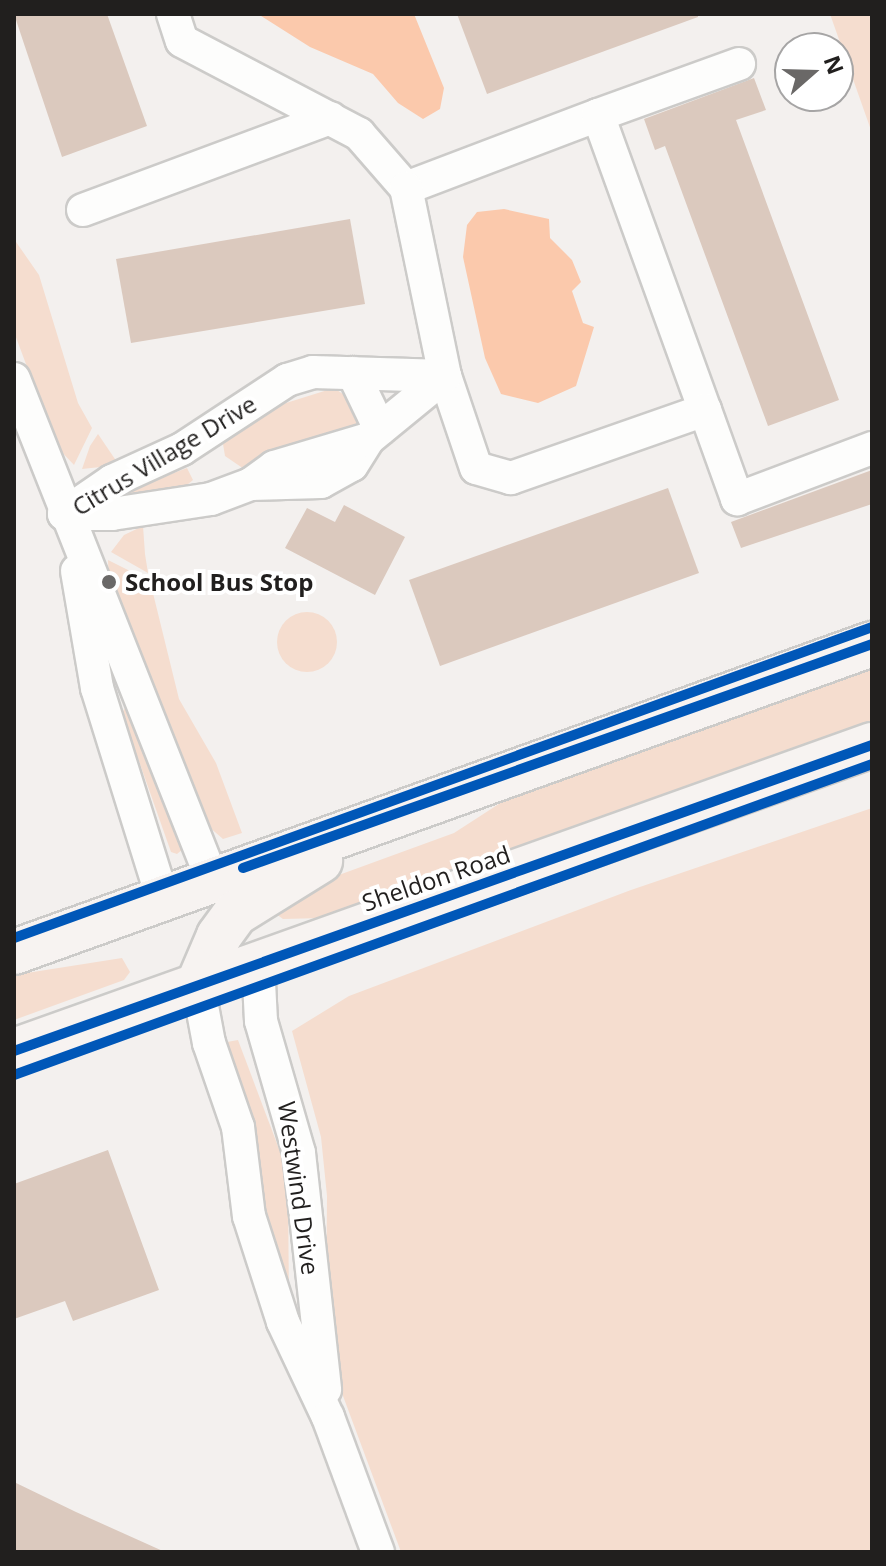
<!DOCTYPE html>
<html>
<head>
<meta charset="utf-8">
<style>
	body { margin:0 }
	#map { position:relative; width:886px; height:1566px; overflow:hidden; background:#f3f0ee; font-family:"Open Sans",sans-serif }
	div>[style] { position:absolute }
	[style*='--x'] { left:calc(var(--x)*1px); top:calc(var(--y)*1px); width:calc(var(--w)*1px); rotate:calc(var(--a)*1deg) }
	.green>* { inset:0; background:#f5ddcf }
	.round { border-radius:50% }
	.water>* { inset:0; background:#fbc9ac }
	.building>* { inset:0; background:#dbc9be }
	.roads { filter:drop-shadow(2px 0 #cccbc9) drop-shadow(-2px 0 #cccbc9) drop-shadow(0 2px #cccbc9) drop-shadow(0 -2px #cccbc9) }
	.minor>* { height:32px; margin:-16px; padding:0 16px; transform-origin:16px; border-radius:16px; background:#fdfdfc }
	.secondary>* { height:44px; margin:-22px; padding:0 22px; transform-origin:22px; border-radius:22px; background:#f7f3f1 }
	.cycleway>* { height:10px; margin:-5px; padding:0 5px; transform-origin:5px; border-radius:5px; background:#0057b8 }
	.dots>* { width:22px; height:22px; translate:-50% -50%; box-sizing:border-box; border:4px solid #fff; border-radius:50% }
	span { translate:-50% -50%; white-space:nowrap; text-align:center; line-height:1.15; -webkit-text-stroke:8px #fff; paint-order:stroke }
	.street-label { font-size:24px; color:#211f1e }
	.poi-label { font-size:24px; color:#211f1e; font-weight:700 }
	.left { translate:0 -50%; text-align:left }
	.frame { position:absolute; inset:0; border:16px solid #211f1e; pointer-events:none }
	.north { position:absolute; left:774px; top:32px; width:80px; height:80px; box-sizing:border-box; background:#fff; border:2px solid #a6a5a5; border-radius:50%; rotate:70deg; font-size:22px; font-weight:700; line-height:32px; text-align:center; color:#211f1e }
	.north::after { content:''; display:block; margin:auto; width:28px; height:36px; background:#6a6867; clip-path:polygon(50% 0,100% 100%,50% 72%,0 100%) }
</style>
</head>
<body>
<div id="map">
	<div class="green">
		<div style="clip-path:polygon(830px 14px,872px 14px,872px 133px)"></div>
		<div style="clip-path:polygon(14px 239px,39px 275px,78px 403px,92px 428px,74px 465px,57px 447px,14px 332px)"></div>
		<div style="clip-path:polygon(334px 388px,359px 405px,360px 427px,244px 469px,225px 456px,223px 444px,236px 430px,270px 408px)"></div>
		<div style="clip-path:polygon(98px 434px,119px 465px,82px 469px,90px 446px)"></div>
		<div style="clip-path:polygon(187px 468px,193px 480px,187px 485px,102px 500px)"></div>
		<div style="clip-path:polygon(143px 526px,145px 554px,148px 573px,111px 552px,124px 535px)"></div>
		<div style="clip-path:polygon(108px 560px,150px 581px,179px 699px,216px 763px,242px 833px,223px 839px,208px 826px,143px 657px,109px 585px)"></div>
		<div class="round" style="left:277px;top:612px;width:60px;height:60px"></div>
		<div style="clip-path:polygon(872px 664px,872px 726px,323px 918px,283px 919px,276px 914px,277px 902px,284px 895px,454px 833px,511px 796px)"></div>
		<div style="clip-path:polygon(128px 703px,179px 833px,183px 849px,177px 854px,171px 852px,122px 713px)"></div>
		<div style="clip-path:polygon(872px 808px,872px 1552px,401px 1552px,333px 1369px,326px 1318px,327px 1196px,321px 1137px,292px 1031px,349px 996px,631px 890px)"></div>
		<div style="clip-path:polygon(122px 958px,130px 972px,124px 980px,14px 1020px,14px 975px)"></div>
		<div style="clip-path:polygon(238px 1040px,282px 1157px,288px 1193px,289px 1299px,275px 1270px,227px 1052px,227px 1042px)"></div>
	</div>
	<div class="water">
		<div style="clip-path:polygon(258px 14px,414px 14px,444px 88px,440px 109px,423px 119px,398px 103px,373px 74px,310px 47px)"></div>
		<div style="clip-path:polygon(504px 209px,549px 219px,550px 238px,572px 260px,581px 282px,572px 291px,583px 323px,594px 327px,576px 386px,538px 403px,501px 394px,485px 358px,463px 257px,467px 225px,477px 212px)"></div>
	</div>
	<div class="building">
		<div style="clip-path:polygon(14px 14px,107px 14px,147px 126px,62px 157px)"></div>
		<div style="clip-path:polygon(457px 14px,698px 14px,698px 17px,487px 94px)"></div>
		<div style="clip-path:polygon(754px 78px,766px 110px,736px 120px,839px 400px,768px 426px,665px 146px,655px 150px,644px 119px)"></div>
		<div style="clip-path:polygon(350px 219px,365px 304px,131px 343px,116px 259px)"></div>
		<div style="clip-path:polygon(872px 470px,872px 504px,741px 548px,731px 522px)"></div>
		<div style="clip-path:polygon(668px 488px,699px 573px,440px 666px,409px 580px)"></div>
		<div style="clip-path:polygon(344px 505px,405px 537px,375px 595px,285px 548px,307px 508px,335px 522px)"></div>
		<div style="clip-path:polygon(108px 1150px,159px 1290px,73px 1321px,65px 1301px,14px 1319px,14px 1184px)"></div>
		<div style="clip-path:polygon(14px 1482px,76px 1512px,165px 1552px,14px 1552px)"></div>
	</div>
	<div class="roads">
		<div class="minor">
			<div style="--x:173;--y:14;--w:28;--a:72"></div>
			<div style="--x:182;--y:41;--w:200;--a:27.7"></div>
			<div style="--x:359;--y:134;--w:72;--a:49"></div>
			<div style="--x:406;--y:188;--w:205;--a:-20.8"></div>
			<div style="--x:598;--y:115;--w:314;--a:70.1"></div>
			<div style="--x:705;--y:410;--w:206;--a:160.7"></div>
			<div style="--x:511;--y:478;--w:36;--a:-164"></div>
			<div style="--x:476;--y:468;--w:97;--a:-108.6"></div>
			<div style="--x:445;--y:376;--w:192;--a:-101.7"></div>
			<div style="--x:598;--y:115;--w:150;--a:-19.9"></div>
			<div style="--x:83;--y:210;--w:264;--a:-20.4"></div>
			<div style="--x:353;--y:373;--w:62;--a:64.3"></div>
			<div style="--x:14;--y:379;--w:538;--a:68.4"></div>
			<div style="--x:705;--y:410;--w:95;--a:70.2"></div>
			<div style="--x:737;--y:499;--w:144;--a:-20.7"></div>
			<div style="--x:251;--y:484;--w:70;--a:-1.6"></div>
			<div style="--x:321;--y:482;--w:35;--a:-29"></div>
			<div style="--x:352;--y:465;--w:31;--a:-58"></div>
			<div style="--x:368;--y:439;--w:99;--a:-39.3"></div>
			<div style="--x:64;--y:514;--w:58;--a:-34.5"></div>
			<div style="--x:112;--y:481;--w:77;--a:-24.6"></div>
			<div style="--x:182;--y:449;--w:126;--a:-33.3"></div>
			<div style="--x:287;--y:380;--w:27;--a:-17"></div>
			<div style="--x:313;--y:372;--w:132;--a:1.7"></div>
			<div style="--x:64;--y:514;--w:48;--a:0"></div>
			<div style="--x:112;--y:514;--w:100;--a:-8.6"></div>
			<div style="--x:211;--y:499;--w:43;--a:-20.6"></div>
			<div style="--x:251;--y:484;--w:29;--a:-36"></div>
			<div style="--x:274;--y:467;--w:98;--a:-16.6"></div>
			<div style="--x:77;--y:571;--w:119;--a:80.3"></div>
			<div style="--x:97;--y:688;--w:219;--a:72.7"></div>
			<div style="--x:258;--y:962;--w:59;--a:87.1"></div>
			<div style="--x:261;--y:1021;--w:137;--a:73.9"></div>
			<div style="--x:299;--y:1153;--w:238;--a:83.7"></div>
			<div style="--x:198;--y:985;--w:59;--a:79.3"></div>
			<div style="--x:209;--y:1043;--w:89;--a:71"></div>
			<div style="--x:238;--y:1127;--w:90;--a:83"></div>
			<div style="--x:249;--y:1216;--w:111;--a:72.2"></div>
			<div style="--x:283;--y:1322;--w:105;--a:64.7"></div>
			<div style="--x:328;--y:1417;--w:144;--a:69.7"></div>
		</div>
		<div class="secondary">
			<div style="--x:14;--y:952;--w:912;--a:-19.75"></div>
			<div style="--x:198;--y:985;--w:53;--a:-66.8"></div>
			<div style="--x:219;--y:936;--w:29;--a:-54"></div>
			<div style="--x:236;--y:913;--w:99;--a:-31.8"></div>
			<div style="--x:14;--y:1051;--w:911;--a:-19.63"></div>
		</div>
	</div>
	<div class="cycleway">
		<div style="--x:243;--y:868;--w:668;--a:-19.6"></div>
		<div style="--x:14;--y:938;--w:913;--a:-19.92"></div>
		<div style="--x:14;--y:1051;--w:911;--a:-19.63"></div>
		<div style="--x:14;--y:1075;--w:913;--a:-19.92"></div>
	</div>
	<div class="dots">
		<div style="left:109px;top:582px;background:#6a6867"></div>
	</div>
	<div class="street-label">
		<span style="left:164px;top:455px;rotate:-31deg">Citrus Village Drive</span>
		<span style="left:436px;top:878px;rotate:-19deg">Sheldon Road</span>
		<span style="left:299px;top:1188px;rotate:82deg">Westwind Drive</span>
	</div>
	<div class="poi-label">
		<span class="left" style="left:125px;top:582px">School Bus Stop</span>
	</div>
	<div class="frame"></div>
	<div class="north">N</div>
</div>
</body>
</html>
